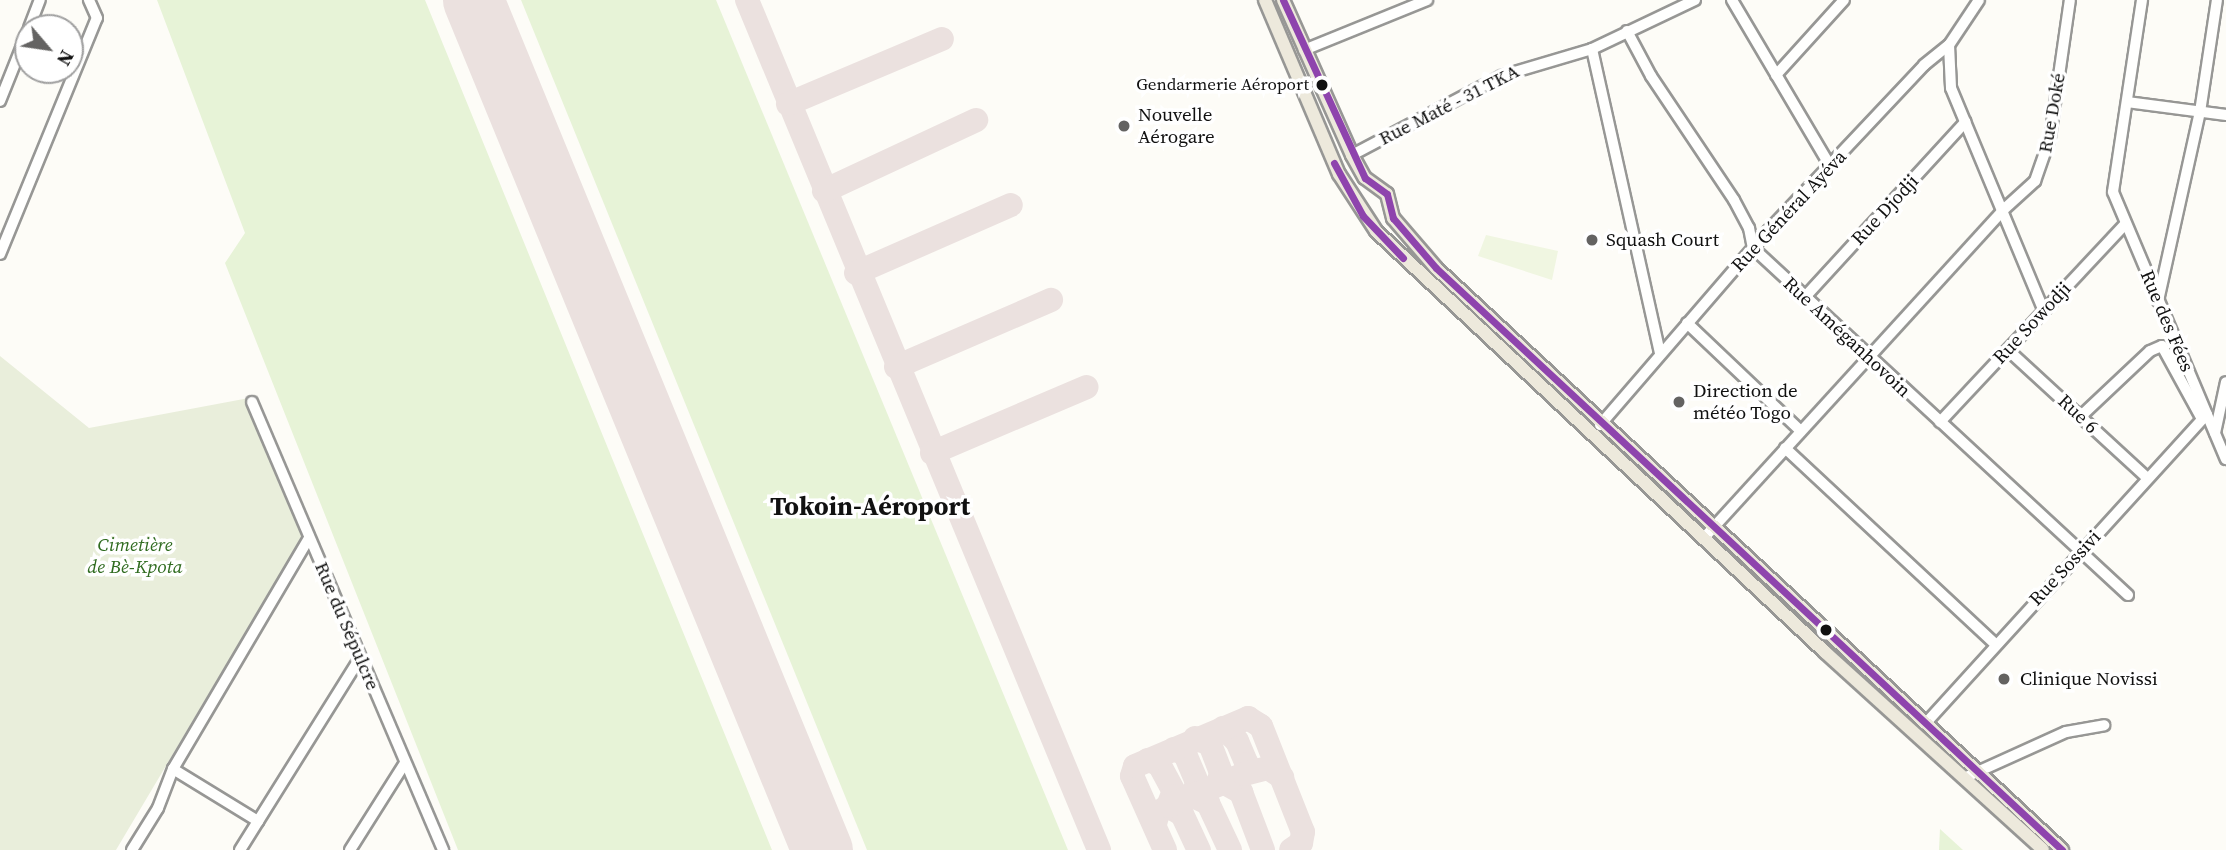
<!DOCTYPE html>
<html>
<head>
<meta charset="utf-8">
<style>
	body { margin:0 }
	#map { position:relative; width:2226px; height:850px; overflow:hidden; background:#fdfcf7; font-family:"Source Serif 4",serif }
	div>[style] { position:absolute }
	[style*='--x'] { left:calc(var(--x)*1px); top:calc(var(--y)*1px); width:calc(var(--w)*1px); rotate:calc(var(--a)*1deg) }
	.green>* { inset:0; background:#e7f3d7 }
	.cemetery>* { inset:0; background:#e9eedb }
	.pitch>* { inset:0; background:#f0f6e1 }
	.taxiway>* { height:24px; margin:-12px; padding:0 12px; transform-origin:12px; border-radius:12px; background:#ebe1df }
	.runway>* { height:61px; margin:-30.5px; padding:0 30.5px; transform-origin:30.5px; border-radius:30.5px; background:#ebe1df }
	.roads { filter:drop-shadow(2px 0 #979795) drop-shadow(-2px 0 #979795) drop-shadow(0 2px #979795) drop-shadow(0 -2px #979795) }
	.minor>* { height:10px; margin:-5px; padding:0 5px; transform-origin:5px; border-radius:5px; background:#fffffe }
	.major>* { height:12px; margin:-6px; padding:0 6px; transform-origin:6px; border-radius:6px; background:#ede9dc }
	.bus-1>* { height:7px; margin:-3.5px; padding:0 3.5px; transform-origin:3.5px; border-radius:3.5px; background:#8e44ad }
	.dots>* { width:19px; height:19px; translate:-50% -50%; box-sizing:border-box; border:4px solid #fff; border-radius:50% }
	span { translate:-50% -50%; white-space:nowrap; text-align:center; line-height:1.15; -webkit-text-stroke:7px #fff; paint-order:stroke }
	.bus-label { font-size:17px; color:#111 }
	.right { translate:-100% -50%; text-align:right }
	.street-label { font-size:19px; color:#111 }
	.poi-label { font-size:19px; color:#111 }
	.left { translate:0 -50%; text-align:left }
	.park-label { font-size:19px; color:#2f6b1f; font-style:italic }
	.district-label { font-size:26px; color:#111; font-weight:700 }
	.north { position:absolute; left:14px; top:14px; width:70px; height:70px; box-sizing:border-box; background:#fff; border:2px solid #a0a0a0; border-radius:50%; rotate:119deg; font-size:19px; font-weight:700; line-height:28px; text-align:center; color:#111 }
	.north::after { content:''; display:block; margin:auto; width:24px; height:32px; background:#646362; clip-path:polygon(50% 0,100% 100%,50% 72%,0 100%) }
</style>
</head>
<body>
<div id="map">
	<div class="green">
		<div style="clip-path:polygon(157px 0,425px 0,772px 850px,458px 850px,225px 263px,245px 233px)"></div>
		<div style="clip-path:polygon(521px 0,716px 0,1068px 850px,867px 850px)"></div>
		<div style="clip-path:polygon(1940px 829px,1963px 850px,1939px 850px)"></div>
	</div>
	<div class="cemetery">
		<div style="clip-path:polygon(0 356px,89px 428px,249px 398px,303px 535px,116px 850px,0 850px)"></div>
	</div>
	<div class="pitch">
		<div style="clip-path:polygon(1486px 235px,1558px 251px,1552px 280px,1478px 256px)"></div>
	</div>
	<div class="taxiway">
		<div style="--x:473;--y:0;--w:2;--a:63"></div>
		<div style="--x:747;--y:0;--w:920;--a:67.5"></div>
		<div style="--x:788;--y:104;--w:167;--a:-22.9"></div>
		<div style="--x:824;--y:191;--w:168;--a:-25"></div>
		<div style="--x:856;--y:273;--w:169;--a:-23.7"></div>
		<div style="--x:896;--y:367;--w:169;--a:-23.4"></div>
		<div style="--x:932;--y:453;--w:168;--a:-23.1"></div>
		<div style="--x:1223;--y:728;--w:19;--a:43"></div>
		<div style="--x:1237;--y:741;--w:25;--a:67"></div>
		<div style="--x:1247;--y:764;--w:10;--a:107"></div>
		<div style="--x:1195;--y:738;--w:16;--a:22"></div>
		<div style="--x:1210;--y:744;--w:31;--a:69"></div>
		<div style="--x:1221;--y:773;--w:11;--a:105"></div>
		<div style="--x:1174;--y:749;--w:12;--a:24"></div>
		<div style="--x:1185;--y:754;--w:34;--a:67"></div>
		<div style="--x:1198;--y:785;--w:12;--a:125"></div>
		<div style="--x:1148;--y:760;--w:12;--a:20"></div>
		<div style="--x:1159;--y:764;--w:42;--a:61.6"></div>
		<div style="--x:1223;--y:782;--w:21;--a:29"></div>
		<div style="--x:1241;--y:792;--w:62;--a:69.2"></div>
		<div style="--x:1191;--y:795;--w:19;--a:25"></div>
		<div style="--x:1208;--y:803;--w:52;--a:64.9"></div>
		<div style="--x:1172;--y:796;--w:11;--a:112"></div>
		<div style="--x:1168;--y:806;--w:16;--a:30"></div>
		<div style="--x:1182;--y:814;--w:40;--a:65"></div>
		<div style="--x:1155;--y:824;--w:11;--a:-75"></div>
		<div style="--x:1158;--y:813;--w:12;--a:-35"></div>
		<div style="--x:1168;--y:806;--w:82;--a:-22.8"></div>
		<div style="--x:1244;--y:774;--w:25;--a:-14"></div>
		<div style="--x:1268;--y:768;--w:17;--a:33"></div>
		<div style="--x:1165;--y:850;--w:81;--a:-114"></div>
		<div style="--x:1132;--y:776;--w:10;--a:-73"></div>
		<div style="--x:1135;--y:766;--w:123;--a:-23"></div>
		<div style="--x:1248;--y:718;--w:15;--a:32"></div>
		<div style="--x:1261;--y:726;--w:114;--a:68.4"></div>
		<div style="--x:1303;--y:832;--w:11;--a:100"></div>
		<div style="--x:1301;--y:843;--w:12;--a:145"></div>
	</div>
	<div class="runway">
		<div style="--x:473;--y:0;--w:919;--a:67.68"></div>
	</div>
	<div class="roads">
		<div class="minor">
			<div style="--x:1732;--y:0;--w:193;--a:59.4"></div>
			<div style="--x:2142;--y:0;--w:194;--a:98.6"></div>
			<div style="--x:2113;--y:192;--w:290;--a:67.1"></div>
			<div style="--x:29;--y:28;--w:30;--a:-69"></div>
			<div style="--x:1627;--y:31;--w:51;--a:61.9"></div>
			<div style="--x:1651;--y:76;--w:149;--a:56.2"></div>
			<div style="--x:1734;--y:200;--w:32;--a:62"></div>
			<div style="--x:1749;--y:228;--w:20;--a:79"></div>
			<div style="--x:1753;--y:248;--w:511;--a:42.78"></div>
			<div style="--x:1949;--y:45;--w:43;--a:87.3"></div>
			<div style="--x:1951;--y:88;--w:242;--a:67.4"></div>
			<div style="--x:1592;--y:49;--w:311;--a:77.4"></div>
			<div style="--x:1304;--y:50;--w:133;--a:-22.1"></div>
			<div style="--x:1776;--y:75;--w:101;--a:-47.8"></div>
			<div style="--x:0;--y:101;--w:75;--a:-68.2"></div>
			<div style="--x:2127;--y:102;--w:100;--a:7.5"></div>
			<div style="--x:1352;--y:155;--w:169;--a:-27.9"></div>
			<div style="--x:1501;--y:76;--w:95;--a:-16.5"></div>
			<div style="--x:1592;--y:49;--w:114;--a:-25.4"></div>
			<div style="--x:0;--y:254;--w:255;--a:-67.7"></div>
			<div style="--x:97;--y:18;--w:20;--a:-114"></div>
			<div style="--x:1804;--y:298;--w:239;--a:-47.5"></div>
			<div style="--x:2158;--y:301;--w:194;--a:-77.5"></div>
			<div style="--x:2200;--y:112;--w:113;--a:-81.4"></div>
			<div style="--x:1687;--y:323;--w:157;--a:43.5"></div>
			<div style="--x:2008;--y:350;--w:189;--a:42.6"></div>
			<div style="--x:252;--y:402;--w:487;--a:66.9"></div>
			<div style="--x:2080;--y:417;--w:96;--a:-43.3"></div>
			<div style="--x:2150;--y:351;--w:13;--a:-23"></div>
			<div style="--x:2162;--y:346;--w:83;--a:61.3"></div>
			<div style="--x:1940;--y:422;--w:271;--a:-46.9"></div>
			<div style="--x:1600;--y:425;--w:252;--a:-49.2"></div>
			<div style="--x:1765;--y:234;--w:232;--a:-46.7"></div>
			<div style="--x:1924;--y:65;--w:32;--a:-39"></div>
			<div style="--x:1949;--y:45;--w:54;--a:-56.3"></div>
			<div style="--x:2215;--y:433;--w:52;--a:-77.8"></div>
			<div style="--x:1785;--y:448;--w:287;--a:43"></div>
			<div style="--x:1703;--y:539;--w:444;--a:-47.6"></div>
			<div style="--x:2002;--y:211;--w:45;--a:-42.3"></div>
			<div style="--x:2035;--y:181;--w:46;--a:-70.8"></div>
			<div style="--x:2050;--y:138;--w:139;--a:-81.8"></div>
			<div style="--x:1925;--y:724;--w:419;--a:-47.7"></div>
			<div style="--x:173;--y:769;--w:100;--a:31.5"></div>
			<div style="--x:1964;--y:778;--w:112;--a:-24.3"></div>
			<div style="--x:2066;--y:732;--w:39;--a:-10"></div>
			<div style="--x:132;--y:850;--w:49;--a:-58.2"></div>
			<div style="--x:158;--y:808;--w:42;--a:-69"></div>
			<div style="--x:173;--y:769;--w:268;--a:-59.5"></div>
			<div style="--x:240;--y:850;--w:226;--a:-58"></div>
			<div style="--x:350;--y:850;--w:103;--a:-57.7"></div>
		</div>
		<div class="major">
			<div style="--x:1265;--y:0;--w:189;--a:67"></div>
			<div style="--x:1339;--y:174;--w:68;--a:57"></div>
			<div style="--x:1376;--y:231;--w:616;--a:43.16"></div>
			<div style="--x:1825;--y:652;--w:294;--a:42.2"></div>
			<div style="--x:1283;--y:0;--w:170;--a:66"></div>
			<div style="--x:1352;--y:155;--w:26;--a:61"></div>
			<div style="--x:1365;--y:178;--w:27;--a:36"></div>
			<div style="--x:1387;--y:194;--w:25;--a:76"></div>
			<div style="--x:1393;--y:218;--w:66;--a:49.3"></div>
			<div style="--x:1436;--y:268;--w:855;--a:42.91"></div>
		</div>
	</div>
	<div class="bus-1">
		<div style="--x:1283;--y:0;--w:196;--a:65.3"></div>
		<div style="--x:1365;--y:178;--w:27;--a:36"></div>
		<div style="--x:1387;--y:194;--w:25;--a:76"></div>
		<div style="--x:1393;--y:218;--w:66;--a:49.3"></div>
		<div style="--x:1436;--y:268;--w:855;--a:42.91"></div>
		<div style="--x:1334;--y:163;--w:60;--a:61.3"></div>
		<div style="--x:1363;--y:216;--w:58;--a:46.4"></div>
	</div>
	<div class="dots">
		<div style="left:1322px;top:85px;background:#111"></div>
		<div style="left:1124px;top:126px;background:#646362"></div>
		<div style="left:1592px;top:240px;background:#646362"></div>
		<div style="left:1679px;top:402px;background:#646362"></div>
		<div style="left:1826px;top:630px;background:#111"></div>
		<div style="left:2004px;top:679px;background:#646362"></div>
	</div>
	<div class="bus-label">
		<span class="right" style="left:1309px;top:85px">Gendarmerie Aéroport</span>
	</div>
	<div class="street-label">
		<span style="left:1449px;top:105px;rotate:-27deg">Rue Maté - 31 TKA</span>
		<span style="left:2052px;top:113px;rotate:-80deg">Rue Doké</span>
		<span style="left:1885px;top:210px;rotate:-47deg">Rue Djodji</span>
		<span style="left:1789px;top:211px;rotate:-47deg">Rue Général Ayéva</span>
		<span style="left:2167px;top:321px;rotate:67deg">Rue des Fées</span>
		<span style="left:2032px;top:323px;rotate:-47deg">Rue Sowodji</span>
		<span style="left:1847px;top:337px;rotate:43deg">Rue Améganhovoin</span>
		<span style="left:2078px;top:414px;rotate:43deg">Rue 6</span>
		<span style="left:2065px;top:568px;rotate:-47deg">Rue Sossivi</span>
		<span style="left:347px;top:626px;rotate:67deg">Rue du Sépulcre</span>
	</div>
	<div class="poi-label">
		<span class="left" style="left:1138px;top:126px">Nouvelle<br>Aérogare</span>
		<span class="left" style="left:1606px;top:240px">Squash Court</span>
		<span class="left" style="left:1693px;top:402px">Direction de<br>météo Togo</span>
		<span class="left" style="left:2020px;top:679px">Clinique Novissi</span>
	</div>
	<div class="park-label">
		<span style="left:135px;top:556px">Cimetière<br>de Bè-Kpota</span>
	</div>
	<div class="district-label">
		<span style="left:870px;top:507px">Tokoin-Aéroport</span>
	</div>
	<div class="north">N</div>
</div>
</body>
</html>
